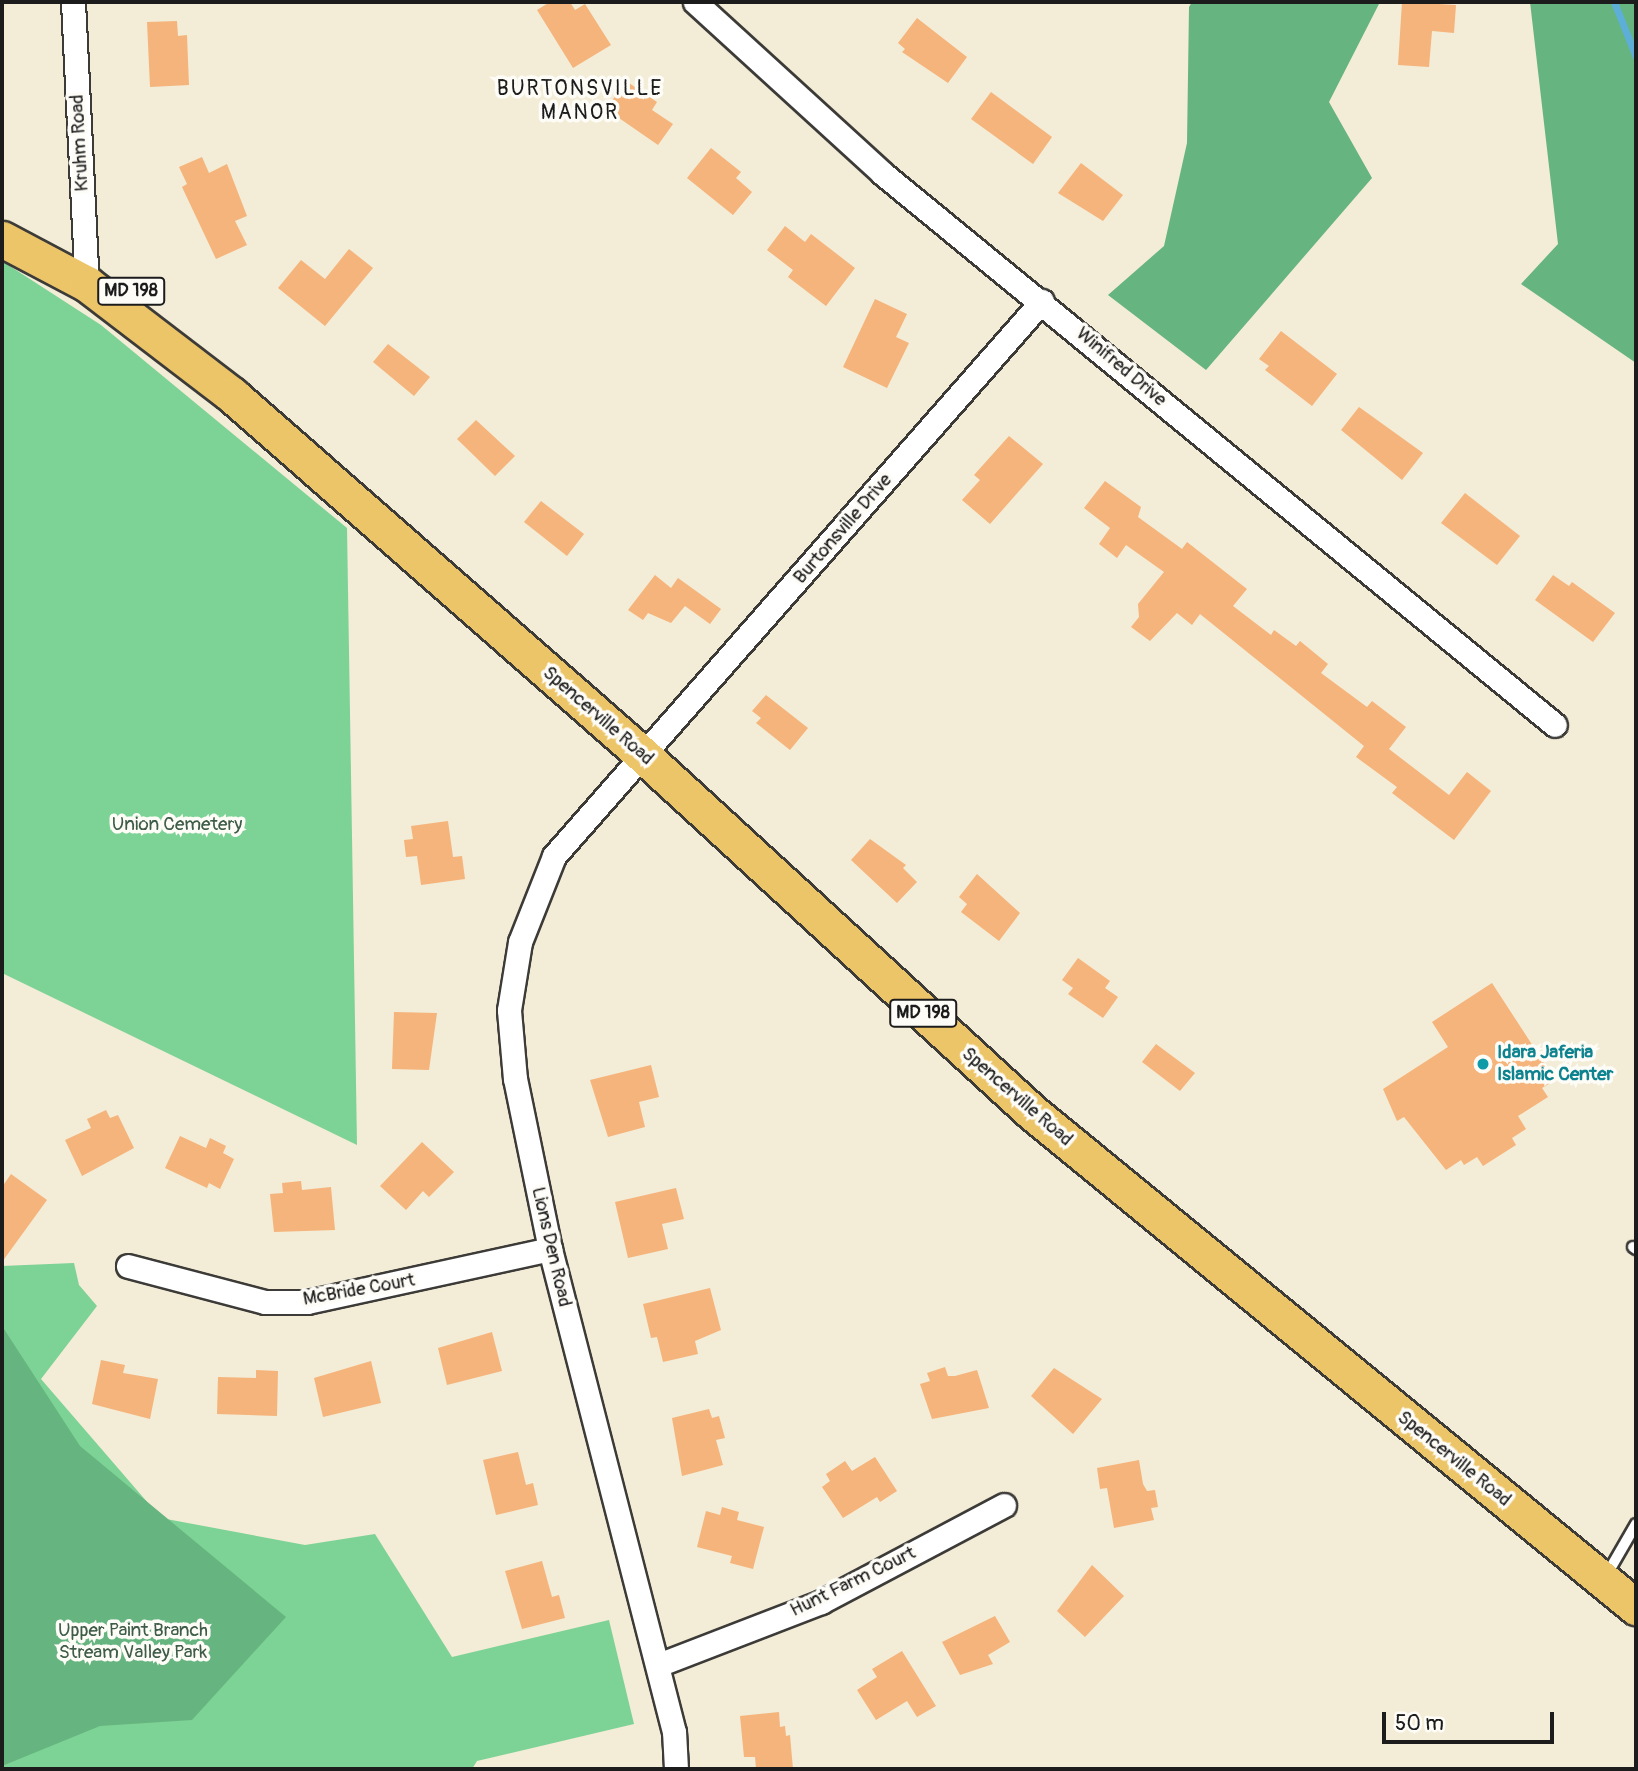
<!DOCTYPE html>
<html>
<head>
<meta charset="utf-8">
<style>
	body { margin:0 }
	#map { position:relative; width:1638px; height:1771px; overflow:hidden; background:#f3ecd6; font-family:Pangolin,sans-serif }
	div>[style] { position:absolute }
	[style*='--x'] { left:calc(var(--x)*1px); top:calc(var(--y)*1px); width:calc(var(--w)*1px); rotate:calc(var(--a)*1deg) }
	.green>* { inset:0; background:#7dd296 }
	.forest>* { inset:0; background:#66b47f }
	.stream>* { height:7px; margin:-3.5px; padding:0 3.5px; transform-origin:3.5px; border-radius:3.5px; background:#5dafd8 }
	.building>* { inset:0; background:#f5b47b }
	.roads { filter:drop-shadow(2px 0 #3c3b38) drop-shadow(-2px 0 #3c3b38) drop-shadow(0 2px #3c3b38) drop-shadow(0 -2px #3c3b38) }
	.lane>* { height:10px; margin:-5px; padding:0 5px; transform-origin:5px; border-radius:5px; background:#fff }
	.street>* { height:23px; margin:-11.5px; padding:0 11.5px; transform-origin:11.5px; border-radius:11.5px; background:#fff }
	.primary>* { height:35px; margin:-17.5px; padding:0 17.5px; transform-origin:17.5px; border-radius:17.5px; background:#edc569 }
	.dots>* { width:19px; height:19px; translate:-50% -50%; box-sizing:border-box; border:4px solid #fdfcf7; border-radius:50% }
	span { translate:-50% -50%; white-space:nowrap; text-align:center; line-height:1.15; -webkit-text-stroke:7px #fdfcf7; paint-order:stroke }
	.shield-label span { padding:2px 5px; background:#fdfcf7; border:2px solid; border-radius:5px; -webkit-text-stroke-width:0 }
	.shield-label { font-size:18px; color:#1c1c1c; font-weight:700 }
	.street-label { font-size:19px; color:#1c1c1c }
	.park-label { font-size:19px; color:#3e5c47 }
	.culture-label { font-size:19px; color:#0d838f; font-weight:700 }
	.left { translate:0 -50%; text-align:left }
	.neighbourhood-label { font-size:21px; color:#1c1c1c; letter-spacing:2px }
	.frame { position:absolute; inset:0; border:4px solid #1c1c1c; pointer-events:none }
	.scale { position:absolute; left:1382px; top:1712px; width:172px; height:32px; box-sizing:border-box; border:4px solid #1c1c1c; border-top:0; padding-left:9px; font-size:21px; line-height:24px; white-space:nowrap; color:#1c1c1c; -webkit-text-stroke:5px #fdfcf7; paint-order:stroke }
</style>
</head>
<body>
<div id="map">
	<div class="green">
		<div style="clip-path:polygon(2px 261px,101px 325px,347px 528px,357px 1145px,2px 973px)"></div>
		<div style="clip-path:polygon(74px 1263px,79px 1285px,97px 1306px,41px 1379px,161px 1518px,305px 1545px,375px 1534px,452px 1657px,609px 1620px,634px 1724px,477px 1761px,472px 1769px,2px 1769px,2px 1266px)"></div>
	</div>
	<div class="forest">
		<div style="clip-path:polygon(1192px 2px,1380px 2px,1329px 102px,1372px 178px,1206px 370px,1108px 295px,1164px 246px,1187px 143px,1189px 7px)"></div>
		<div style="clip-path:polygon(1530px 2px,1636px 2px,1636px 363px,1521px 284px,1558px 244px)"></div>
		<div style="clip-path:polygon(2px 1326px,80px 1446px,286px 1617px,192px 1720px,100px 1726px,2px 1766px)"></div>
	</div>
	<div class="stream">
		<div style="--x:1614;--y:2;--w:59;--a:68.2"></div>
	</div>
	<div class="building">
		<div style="clip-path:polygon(550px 2px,570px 2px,575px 10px,585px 4px,611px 45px,573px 68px,537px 10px)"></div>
		<div style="clip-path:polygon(1402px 2px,1456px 5px,1454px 33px,1432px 31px,1429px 67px,1398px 65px)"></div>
		<div style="clip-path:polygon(917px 18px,967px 57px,948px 83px,902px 52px,905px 49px,898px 43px)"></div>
		<div style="clip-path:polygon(177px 21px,178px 36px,187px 35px,189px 85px,150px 87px,147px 22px)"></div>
		<div style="clip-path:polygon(626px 81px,657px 102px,652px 110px,673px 124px,658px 145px,606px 109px)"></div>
		<div style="clip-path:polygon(991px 92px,1052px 137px,1033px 164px,971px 119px)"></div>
		<div style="clip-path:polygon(711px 148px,741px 172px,736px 178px,752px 192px,733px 215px,687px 178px)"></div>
		<div style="clip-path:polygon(202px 157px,209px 173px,227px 164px,247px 216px,235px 221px,247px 245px,216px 259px,182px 187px,187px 184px,179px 167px)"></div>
		<div style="clip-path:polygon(1081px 163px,1123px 195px,1103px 221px,1058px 193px)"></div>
		<div style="clip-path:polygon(785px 226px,805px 242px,811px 234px,855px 268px,826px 306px,788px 277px,793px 270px,767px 250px)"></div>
		<div style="clip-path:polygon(349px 249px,373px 268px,325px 326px,278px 288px,301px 260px,325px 279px)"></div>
		<div style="clip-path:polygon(875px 299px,907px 314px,896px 337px,909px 343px,887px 388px,843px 367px)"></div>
		<div style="clip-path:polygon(1281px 331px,1337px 374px,1312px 406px,1265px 370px,1269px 366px,1259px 359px)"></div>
		<div style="clip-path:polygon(388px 344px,430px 377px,414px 396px,373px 362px)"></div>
		<div style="clip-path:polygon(1359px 407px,1423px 453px,1402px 480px,1341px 430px)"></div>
		<div style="clip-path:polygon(476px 420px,515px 456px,495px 476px,457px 439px)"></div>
		<div style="clip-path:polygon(1009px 436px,1043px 464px,990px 524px,962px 500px,980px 480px,974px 475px)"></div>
		<div style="clip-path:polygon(1105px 481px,1141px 507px,1138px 517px,1182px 549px,1187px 542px,1247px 589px,1233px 606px,1271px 635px,1274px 630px,1296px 646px,1300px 641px,1328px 664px,1321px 673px,1367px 707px,1372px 701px,1406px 727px,1389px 749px,1449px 795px,1467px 772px,1491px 791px,1454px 840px,1392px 793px,1397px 787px,1356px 757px,1364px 746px,1200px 614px,1192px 625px,1177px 613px,1150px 641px,1131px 627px,1139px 617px,1138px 604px,1164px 572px,1126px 545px,1117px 558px,1099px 544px,1110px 528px,1084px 508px)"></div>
		<div style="clip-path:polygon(1465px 493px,1520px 536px,1497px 565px,1441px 523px)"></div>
		<div style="clip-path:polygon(541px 501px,584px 534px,567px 556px,524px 522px)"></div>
		<div style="clip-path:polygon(655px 575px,671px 588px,678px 578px,721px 609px,710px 624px,685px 606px,671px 623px,648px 613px,643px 620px,628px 610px)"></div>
		<div style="clip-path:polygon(1553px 575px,1569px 586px,1572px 582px,1615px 613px,1593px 642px,1535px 600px)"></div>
		<div style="clip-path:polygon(766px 695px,808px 728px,790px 750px,756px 723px,761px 718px,752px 711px)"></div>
		<div style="clip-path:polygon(448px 821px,453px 857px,462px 856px,465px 879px,421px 885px,417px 856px,406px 857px,404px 840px,413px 839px,411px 826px)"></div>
		<div style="clip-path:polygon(870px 839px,906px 865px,903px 868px,917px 882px,897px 903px,851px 860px)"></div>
		<div style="clip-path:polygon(977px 874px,1020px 913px,999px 941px,961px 912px,967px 904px,959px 897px)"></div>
		<div style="clip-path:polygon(1078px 958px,1110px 981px,1105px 988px,1118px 997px,1103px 1018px,1068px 994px,1073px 988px,1062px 980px)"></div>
		<div style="clip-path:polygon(1492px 983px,1555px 1080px,1542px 1088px,1548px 1097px,1518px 1116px,1526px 1129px,1512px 1138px,1516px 1145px,1483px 1166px,1477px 1157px,1464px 1165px,1461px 1160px,1446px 1170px,1404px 1117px,1397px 1121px,1383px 1089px,1448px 1047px,1432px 1022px)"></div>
		<div style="clip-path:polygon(394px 1012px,437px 1013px,429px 1070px,392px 1069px)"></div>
		<div style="clip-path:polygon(1156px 1044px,1195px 1073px,1180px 1091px,1142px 1062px)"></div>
		<div style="clip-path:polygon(651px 1065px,659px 1097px,639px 1102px,645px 1127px,608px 1137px,590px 1080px)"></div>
		<div style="clip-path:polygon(106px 1110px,110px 1118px,118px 1115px,134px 1148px,82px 1176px,65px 1140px,91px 1128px,87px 1119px)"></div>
		<div style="clip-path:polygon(180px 1136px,206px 1148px,210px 1138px,226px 1146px,223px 1153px,234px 1159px,220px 1189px,209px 1183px,207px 1188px,165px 1168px)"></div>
		<div style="clip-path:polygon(422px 1142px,454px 1172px,429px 1197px,423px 1191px,406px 1210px,380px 1186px)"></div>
		<div style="clip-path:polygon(11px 1174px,47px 1200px,2px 1262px,2px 1187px)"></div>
		<div style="clip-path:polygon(301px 1181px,302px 1190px,331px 1187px,335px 1230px,274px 1232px,270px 1194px,283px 1193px,282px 1183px)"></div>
		<div style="clip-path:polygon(676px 1188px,684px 1219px,662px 1224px,668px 1249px,628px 1258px,615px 1202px)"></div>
		<div style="clip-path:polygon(710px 1288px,721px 1330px,695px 1341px,698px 1354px,663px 1362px,657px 1337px,651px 1338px,643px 1304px)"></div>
		<div style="clip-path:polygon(492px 1332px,502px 1371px,447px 1385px,438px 1348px)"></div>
		<div style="clip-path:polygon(101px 1360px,125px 1365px,123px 1373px,158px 1379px,150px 1419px,92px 1404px)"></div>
		<div style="clip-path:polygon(371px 1361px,381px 1403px,323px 1417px,314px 1378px)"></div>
		<div style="clip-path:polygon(945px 1367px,948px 1376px,955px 1376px,977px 1370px,989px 1408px,932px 1419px,920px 1384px,930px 1381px,927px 1373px)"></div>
		<div style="clip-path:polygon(1054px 1368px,1102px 1399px,1073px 1434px,1031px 1396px)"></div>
		<div style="clip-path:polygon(256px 1370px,278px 1371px,277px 1416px,217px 1414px,218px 1377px,256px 1378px)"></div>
		<div style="clip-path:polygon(709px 1409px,712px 1418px,719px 1416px,725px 1438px,716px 1440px,723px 1465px,682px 1476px,672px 1418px)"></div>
		<div style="clip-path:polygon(518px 1452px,526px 1485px,533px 1483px,538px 1505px,496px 1515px,483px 1460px)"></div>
		<div style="clip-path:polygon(875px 1457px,897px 1491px,880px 1502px,877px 1497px,843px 1518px,822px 1487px,830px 1481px,826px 1474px,845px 1461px,852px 1471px)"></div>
		<div style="clip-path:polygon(1139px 1460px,1143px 1484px,1147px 1491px,1155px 1490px,1158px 1507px,1151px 1508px,1154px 1520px,1114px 1528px,1107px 1488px,1100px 1489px,1097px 1468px)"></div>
		<div style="clip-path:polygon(722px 1507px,739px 1512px,737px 1520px,764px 1527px,753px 1569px,730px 1563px,732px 1556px,697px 1547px,706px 1511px,720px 1515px)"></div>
		<div style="clip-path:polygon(542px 1561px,552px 1597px,559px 1595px,565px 1618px,522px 1629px,505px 1571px)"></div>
		<div style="clip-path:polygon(1092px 1565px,1124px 1596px,1085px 1637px,1057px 1611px)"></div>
		<div style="clip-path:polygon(995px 1616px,1010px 1642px,988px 1655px,993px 1664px,960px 1675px,942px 1642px)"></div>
		<div style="clip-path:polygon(902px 1651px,936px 1706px,917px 1717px,907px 1701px,876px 1720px,857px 1690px,877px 1677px,872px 1669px)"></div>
		<div style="clip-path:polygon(779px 1712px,780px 1727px,785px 1726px,786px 1736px,790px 1735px,793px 1769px,756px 1769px,755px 1757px,744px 1757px,740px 1716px)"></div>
	</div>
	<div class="roads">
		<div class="lane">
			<div style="--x:1633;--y:1247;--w:4;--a:34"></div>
			<div style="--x:1606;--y:1576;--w:60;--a:-60"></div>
		</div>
		<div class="street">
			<div style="--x:73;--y:2;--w:282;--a:87.2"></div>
			<div style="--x:695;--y:2;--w:253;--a:42.4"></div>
			<div style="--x:882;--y:173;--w:870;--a:39.36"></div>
			<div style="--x:128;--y:1266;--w:142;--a:14.7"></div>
			<div style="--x:265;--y:1302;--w:42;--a:0"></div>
			<div style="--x:307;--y:1302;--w:249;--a:-12.3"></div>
			<div style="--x:658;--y:1665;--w:175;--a:-21.1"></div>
			<div style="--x:821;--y:1602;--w:207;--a:-27.9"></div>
			<div style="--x:676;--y:1769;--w:37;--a:-93"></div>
			<div style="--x:674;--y:1732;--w:499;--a:-104.4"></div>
			<div style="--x:550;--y:1249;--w:174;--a:-101.6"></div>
			<div style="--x:515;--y:1079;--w:69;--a:-95"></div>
			<div style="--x:509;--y:1010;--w:69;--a:-80.8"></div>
			<div style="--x:520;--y:942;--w:92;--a:-68.4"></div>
			<div style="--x:554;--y:856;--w:739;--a:-48.68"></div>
		</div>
		<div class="primary">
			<div style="--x:2;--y:239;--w:96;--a:27.9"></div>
			<div style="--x:87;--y:284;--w:183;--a:37.4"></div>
			<div style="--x:232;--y:395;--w:549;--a:41.23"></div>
			<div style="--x:645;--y:757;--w:527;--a:42.54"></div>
			<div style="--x:1033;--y:1113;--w:780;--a:39.33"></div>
		</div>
	</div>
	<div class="dots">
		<div style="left:1483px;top:1064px;background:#0f9aa8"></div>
	</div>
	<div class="shield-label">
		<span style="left:131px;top:291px">MD 198</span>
		<span style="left:923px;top:1013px">MD 198</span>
	</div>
	<div class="street-label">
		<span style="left:80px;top:143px;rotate:-93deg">Kruhm Road</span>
		<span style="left:1121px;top:367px;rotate:40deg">Winifred Drive</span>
		<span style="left:843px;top:529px;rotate:-49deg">Burtonsville Drive</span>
		<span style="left:598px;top:716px;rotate:41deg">Spencerville Road</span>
		<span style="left:1017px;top:1097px;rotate:41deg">Spencerville Road</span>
		<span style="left:551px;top:1247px;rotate:77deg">Lions Den Road</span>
		<span style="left:359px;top:1290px;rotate:-10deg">McBride Court</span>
		<span style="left:1454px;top:1459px;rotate:39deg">Spencerville Road</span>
		<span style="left:853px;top:1582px;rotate:-26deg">Hunt Farm Court</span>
	</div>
	<div class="park-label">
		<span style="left:177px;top:825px">Union Cemetery</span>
		<span style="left:133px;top:1642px">Upper Paint Branch<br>Stream Valley Park</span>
	</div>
	<div class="culture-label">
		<span class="left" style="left:1497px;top:1064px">Idara Jaferia<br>Islamic Center</span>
	</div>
	<div class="neighbourhood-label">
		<span style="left:580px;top:101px">BURTONSVILLE<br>MANOR</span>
	</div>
	<div class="frame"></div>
	<div class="scale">50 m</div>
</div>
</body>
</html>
